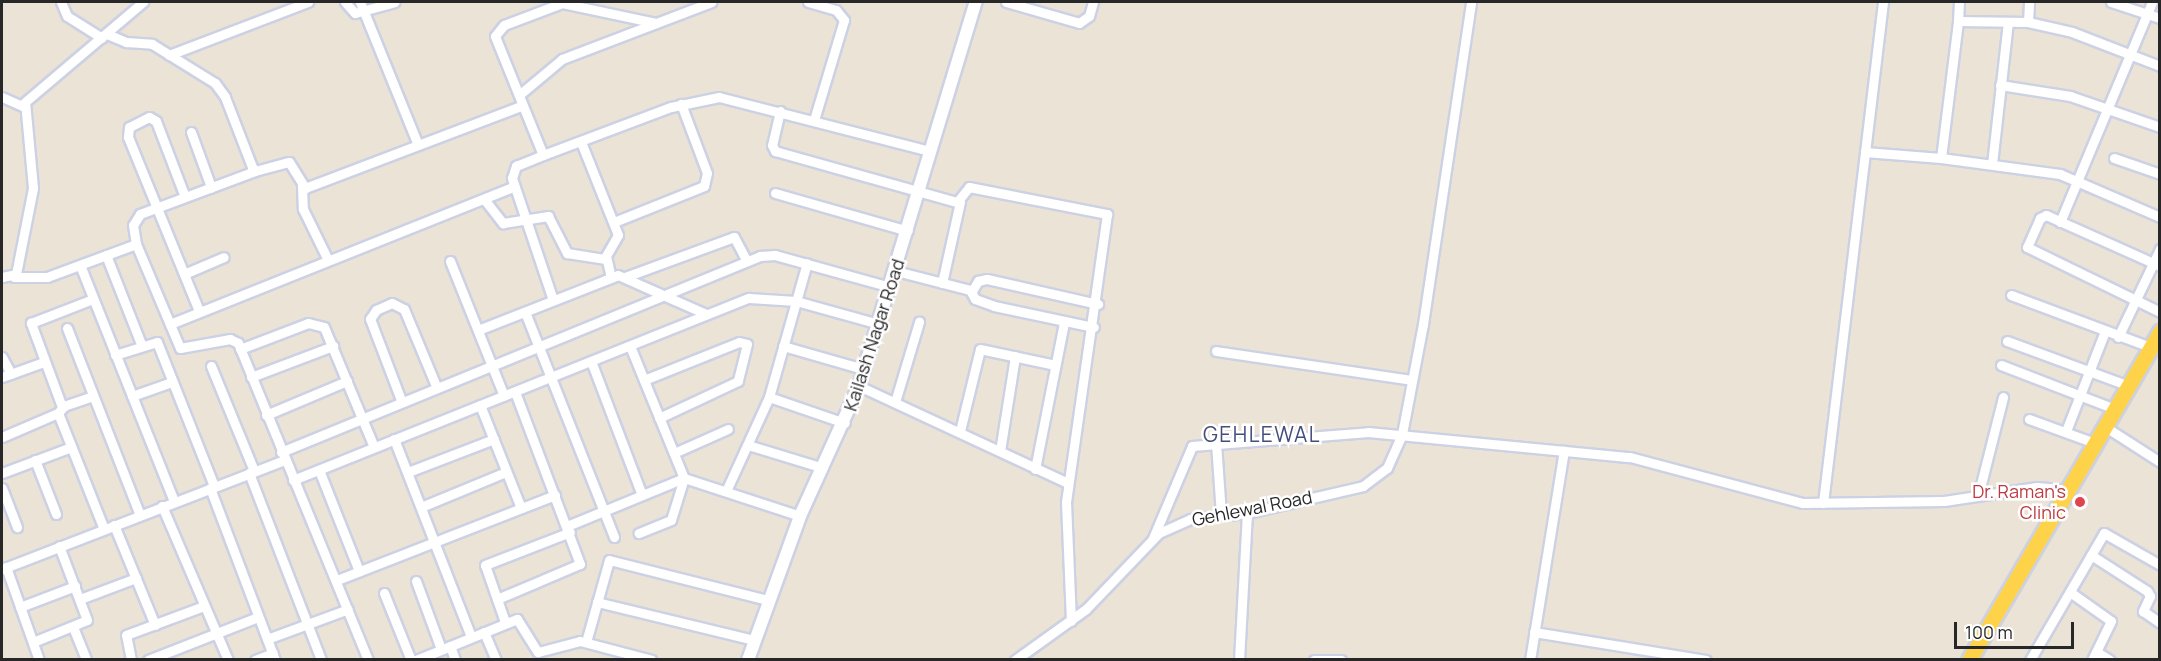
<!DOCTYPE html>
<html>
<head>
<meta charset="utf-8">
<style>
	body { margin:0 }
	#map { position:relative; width:2161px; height:661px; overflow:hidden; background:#ece3d7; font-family:Manrope,sans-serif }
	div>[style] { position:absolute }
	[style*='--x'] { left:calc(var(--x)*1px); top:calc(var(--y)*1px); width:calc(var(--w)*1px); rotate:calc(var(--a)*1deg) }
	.roads { filter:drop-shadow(2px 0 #ccd1e3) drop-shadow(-2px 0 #ccd1e3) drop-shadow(0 2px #ccd1e3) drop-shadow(0 -2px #ccd1e3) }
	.minor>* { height:9px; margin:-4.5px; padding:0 4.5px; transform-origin:4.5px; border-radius:4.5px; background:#fff }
	.tertiary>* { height:12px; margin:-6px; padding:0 6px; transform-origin:6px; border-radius:6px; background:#fff }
	.primary>* { height:15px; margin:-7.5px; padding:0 7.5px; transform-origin:7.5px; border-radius:7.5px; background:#fed34a }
	.dots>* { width:16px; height:16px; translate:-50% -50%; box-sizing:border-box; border:3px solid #fff; border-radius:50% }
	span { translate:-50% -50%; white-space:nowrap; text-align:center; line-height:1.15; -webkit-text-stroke:5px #fff; paint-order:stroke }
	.street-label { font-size:18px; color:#272727 }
	.health-label { font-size:18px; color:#be3a42 }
	.right { translate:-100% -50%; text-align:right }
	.quarter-label { font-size:21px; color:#444e7c; letter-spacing:1.5px }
	.frame { position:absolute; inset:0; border:3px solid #272727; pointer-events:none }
	.scale { position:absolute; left:1954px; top:622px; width:120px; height:27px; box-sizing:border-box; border:3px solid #272727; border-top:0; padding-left:8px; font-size:18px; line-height:21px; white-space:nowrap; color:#272727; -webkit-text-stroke:4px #fff; paint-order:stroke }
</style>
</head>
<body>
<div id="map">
	<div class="roads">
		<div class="minor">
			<div style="--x:61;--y:2;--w:15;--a:67"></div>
			<div style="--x:67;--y:16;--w:41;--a:32.2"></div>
			<div style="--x:345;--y:2;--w:15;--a:48"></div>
			<div style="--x:355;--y:13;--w:41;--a:-15.4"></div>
			<div style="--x:360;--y:2;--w:154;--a:67.9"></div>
			<div style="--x:808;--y:2;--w:29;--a:16"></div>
			<div style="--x:836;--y:10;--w:13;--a:51"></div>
			<div style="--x:844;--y:20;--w:104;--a:106.7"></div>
			<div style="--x:1006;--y:2;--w:76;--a:16"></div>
			<div style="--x:1079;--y:23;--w:12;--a:-35"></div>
			<div style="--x:1089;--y:16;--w:15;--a:-74"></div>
			<div style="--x:2111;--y:2;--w:52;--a:18.1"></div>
			<div style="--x:562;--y:3;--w:96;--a:12"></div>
			<div style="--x:1958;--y:21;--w:19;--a:-87"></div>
			<div style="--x:2028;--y:22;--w:20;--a:-87"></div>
			<div style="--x:107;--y:34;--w:21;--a:23"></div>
			<div style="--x:126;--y:42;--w:26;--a:4"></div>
			<div style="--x:152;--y:44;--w:74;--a:31.8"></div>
			<div style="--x:215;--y:83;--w:17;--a:54"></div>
			<div style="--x:225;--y:97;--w:75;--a:68.9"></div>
			<div style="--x:252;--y:167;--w:5;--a:53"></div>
			<div style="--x:255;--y:171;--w:35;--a:-15"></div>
			<div style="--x:289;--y:162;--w:31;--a:58"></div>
			<div style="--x:305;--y:188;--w:233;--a:-20.8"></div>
			<div style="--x:169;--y:55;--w:149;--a:-20.9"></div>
			<div style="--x:2000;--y:85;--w:71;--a:8.9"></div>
			<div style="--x:2070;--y:96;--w:95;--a:19"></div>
			<div style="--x:519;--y:95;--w:56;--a:-39.9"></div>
			<div style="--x:562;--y:59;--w:160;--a:-20.9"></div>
			<div style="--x:2;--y:97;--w:24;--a:24"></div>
			<div style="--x:780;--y:111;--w:35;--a:103"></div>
			<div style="--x:772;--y:145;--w:7;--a:63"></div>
			<div style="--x:775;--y:151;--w:189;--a:15.7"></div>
			<div style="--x:957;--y:202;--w:19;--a:-51"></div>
			<div style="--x:969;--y:187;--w:141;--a:11.1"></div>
			<div style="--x:1107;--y:214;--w:291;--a:98.1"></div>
			<div style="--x:1066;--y:502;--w:119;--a:87.6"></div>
			<div style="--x:191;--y:132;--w:59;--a:70"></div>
			<div style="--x:581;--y:142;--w:100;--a:68.3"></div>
			<div style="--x:618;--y:235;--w:24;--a:120"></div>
			<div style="--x:606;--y:256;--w:22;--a:77"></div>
			<div style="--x:1865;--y:152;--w:76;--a:4.5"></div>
			<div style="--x:1941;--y:158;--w:138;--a:-82.9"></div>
			<div style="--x:1958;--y:21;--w:70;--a:0.8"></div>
			<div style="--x:2028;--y:22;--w:45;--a:12.8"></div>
			<div style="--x:2072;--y:32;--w:94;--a:21.1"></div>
			<div style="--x:543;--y:155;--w:128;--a:-112"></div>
			<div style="--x:495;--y:36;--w:14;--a:-51"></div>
			<div style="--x:504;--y:25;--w:65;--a:-20.7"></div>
			<div style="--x:1941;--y:158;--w:120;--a:7.7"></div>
			<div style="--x:2060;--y:174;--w:109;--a:23.3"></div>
			<div style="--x:2114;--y:158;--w:49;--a:19.2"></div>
			<div style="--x:1992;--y:164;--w:143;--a:-83.6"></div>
			<div style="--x:255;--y:171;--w:123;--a:159.5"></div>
			<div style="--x:140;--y:214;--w:13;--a:122"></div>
			<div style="--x:133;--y:225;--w:19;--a:81"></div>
			<div style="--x:136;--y:244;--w:113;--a:67.1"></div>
			<div style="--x:180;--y:348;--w:51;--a:-10.2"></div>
			<div style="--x:230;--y:339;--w:9;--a:27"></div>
			<div style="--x:238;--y:343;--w:343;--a:67.7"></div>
			<div style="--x:302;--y:185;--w:24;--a:88"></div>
			<div style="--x:303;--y:209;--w:57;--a:63.9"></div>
			<div style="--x:775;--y:193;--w:138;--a:15.9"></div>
			<div style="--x:185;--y:197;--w:81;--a:-110.9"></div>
			<div style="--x:156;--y:121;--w:8;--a:-150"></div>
			<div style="--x:149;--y:117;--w:22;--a:153"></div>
			<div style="--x:129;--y:127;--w:10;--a:96"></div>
			<div style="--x:128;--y:137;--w:188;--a:67.8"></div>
			<div style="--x:484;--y:199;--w:31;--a:52"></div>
			<div style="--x:503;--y:223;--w:46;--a:-8.8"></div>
			<div style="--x:548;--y:216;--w:42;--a:62.8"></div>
			<div style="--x:567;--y:253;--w:39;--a:9"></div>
			<div style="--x:614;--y:222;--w:97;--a:-21.8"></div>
			<div style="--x:704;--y:186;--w:13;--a:-77"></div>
			<div style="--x:707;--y:173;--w:74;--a:-110.6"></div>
			<div style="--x:2060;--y:222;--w:238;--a:-67.3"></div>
			<div style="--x:106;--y:255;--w:96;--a:68.5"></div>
			<div style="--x:450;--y:261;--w:145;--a:68.2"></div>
			<div style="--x:80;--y:265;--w:254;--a:68.3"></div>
			<div style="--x:2160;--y:266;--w:125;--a:-155.9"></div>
			<div style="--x:2046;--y:215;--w:7;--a:153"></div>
			<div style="--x:2040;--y:218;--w:32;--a:114"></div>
			<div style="--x:2027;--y:247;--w:148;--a:26"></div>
			<div style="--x:896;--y:271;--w:76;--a:14.4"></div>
			<div style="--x:970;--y:290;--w:10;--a:61"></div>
			<div style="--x:975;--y:299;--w:20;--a:20"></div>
			<div style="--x:994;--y:306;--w:102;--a:11.9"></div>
			<div style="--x:184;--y:274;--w:43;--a:-23"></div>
			<div style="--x:2;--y:277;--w:14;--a:-12"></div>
			<div style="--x:16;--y:274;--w:88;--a:-78.8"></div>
			<div style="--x:33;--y:188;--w:86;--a:-95.3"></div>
			<div style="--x:25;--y:102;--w:155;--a:-40.3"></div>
			<div style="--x:14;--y:277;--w:33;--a:0"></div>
			<div style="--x:47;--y:277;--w:95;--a:-20.3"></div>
			<div style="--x:625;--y:277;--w:116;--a:-20.2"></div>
			<div style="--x:734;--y:237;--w:27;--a:62"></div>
			<div style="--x:942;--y:283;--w:83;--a:-77.5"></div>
			<div style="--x:972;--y:291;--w:12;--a:-59"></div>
			<div style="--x:978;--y:281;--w:9;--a:-13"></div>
			<div style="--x:987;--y:279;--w:114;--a:12.7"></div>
			<div style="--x:2011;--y:295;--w:148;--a:20.5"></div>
			<div style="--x:553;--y:300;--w:129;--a:-108.6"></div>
			<div style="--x:512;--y:178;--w:13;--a:-72"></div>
			<div style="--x:516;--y:166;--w:29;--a:-22"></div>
			<div style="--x:543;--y:155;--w:137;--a:-20.6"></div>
			<div style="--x:671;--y:107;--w:49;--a:-11.8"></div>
			<div style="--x:719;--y:97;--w:218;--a:14.4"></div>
			<div style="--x:525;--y:312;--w:242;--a:68.4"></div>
			<div style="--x:170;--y:324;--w:369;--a:-21.8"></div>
			<div style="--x:67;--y:328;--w:201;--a:68.7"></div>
			<div style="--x:478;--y:330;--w:150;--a:-21.4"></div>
			<div style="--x:618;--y:275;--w:96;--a:23.9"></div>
			<div style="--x:2118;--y:337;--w:98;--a:-64.5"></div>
			<div style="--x:2007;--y:341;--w:130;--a:20.2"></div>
			<div style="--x:630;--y:346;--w:143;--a:67.8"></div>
			<div style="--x:684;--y:478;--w:44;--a:107.2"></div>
			<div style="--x:671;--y:520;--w:35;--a:158"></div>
			<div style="--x:783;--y:346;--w:83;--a:16"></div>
			<div style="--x:240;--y:349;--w:73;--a:-20.9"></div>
			<div style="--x:308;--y:323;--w:16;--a:14"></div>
			<div style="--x:324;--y:327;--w:130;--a:67.4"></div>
			<div style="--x:1216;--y:351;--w:198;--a:8.4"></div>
			<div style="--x:115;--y:355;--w:44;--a:-17.2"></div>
			<div style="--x:157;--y:342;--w:155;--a:68.4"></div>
			<div style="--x:2;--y:357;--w:19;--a:62"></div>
			<div style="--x:591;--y:361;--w:143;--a:69.2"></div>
			<div style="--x:2001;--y:365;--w:122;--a:21.1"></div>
			<div style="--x:211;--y:366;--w:113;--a:67.7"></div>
			<div style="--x:2;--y:377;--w:45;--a:-19.7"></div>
			<div style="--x:251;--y:377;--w:88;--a:-20.7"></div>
			<div style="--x:644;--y:380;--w:102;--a:-21.8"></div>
			<div style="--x:739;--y:342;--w:8;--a:14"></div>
			<div style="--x:747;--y:344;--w:38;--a:104"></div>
			<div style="--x:738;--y:381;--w:87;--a:154.9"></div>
			<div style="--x:859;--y:386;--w:230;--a:24.9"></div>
			<div style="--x:93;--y:396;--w:31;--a:161"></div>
			<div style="--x:64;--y:406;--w:9;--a:131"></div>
			<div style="--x:58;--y:413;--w:125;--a:68.4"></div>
			<div style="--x:132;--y:396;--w:42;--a:-19.3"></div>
			<div style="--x:769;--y:397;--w:80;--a:18.9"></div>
			<div style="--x:401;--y:400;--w:87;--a:-110.9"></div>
			<div style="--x:370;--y:319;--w:11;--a:-56"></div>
			<div style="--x:376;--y:310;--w:17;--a:-24"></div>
			<div style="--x:392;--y:303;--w:13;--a:27"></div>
			<div style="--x:404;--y:309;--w:83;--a:67.4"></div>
			<div style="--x:895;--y:402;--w:84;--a:-73.3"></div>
			<div style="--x:480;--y:405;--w:111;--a:68.3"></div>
			<div style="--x:62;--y:407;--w:90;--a:-110.3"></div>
			<div style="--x:31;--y:323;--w:66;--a:-21.2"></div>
			<div style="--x:266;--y:415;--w:88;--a:-22.8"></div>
			<div style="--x:2029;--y:419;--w:70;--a:20"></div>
			<div style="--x:2104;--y:426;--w:67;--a:32.7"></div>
			<div style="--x:960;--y:431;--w:84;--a:-76.3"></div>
			<div style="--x:980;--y:349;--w:77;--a:12"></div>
			<div style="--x:2066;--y:431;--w:107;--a:-68.7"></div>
			<div style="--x:2;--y:437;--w:61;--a:-23.2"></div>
			<div style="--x:394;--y:439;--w:212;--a:68.7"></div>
			<div style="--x:1216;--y:443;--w:72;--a:86"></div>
			<div style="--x:748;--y:445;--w:78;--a:17"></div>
			<div style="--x:1000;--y:451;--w:96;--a:-81"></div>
			<div style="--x:281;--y:452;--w:518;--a:-22.25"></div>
			<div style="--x:760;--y:256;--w:15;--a:-4"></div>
			<div style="--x:775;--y:255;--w:119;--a:15.5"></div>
			<div style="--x:674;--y:453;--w:59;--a:-24"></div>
			<div style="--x:35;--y:460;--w:58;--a:68.7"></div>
			<div style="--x:1035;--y:469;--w:150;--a:-78.8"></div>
			<div style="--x:319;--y:470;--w:109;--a:68.4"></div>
			<div style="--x:408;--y:472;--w:92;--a:-21"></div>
			<div style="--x:2;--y:473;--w:74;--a:-20.6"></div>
			<div style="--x:249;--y:473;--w:200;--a:68.9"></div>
			<div style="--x:293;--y:480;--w:491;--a:-21.8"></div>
			<div style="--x:749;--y:298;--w:47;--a:3.7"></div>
			<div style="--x:796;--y:301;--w:86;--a:15.5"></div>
			<div style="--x:2;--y:488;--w:42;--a:69"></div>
			<div style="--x:210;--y:488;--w:184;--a:69.3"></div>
			<div style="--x:726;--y:491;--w:103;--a:-65.4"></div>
			<div style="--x:769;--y:397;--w:139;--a:-74.2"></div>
			<div style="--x:1978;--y:496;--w:102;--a:-75.8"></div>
			<div style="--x:1823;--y:503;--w:505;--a:-83.17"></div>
			<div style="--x:162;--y:506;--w:168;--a:66.8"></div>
			<div style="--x:421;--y:507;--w:92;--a:-22.4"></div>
			<div style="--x:114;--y:525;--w:108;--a:67.7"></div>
			<div style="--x:567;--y:526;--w:126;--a:-22.3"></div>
			<div style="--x:684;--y:478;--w:122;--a:18.1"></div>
			<div style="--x:1153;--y:538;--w:100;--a:-67"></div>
			<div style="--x:1192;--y:446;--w:177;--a:-4.5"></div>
			<div style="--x:1368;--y:432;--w:263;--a:5.5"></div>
			<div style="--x:1630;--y:457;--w:179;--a:14.9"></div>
			<div style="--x:1803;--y:503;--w:141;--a:-0.8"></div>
			<div style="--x:1944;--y:501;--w:94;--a:-8.6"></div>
			<div style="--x:2037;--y:487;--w:34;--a:5"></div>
			<div style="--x:2091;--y:555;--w:67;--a:32.7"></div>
			<div style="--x:2147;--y:591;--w:6;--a:59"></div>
			<div style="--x:2150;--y:596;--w:17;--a:115"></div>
			<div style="--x:2143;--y:611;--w:21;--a:35"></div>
			<div style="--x:6;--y:567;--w:99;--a:70.5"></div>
			<div style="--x:2;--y:569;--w:302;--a:-21.1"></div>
			<div style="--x:337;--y:580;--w:234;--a:-21.3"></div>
			<div style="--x:416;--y:581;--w:72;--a:69.8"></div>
			<div style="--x:2070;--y:592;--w:50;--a:35.3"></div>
			<div style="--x:2111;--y:621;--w:43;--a:116"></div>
			<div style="--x:384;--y:593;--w:72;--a:68.1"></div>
			<div style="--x:80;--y:599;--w:60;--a:-20.6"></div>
			<div style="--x:497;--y:599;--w:90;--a:-22.9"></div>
			<div style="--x:580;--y:564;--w:184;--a:-110.7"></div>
			<div style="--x:597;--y:602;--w:162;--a:13.6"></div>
			<div style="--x:20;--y:607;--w:59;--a:-20.9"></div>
			<div style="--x:505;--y:622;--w:60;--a:-109.3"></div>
			<div style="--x:485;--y:565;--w:91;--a:-21.2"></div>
			<div style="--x:73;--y:627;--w:35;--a:68"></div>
			<div style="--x:484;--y:632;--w:30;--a:67"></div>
			<div style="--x:1534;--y:632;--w:174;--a:9.2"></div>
			<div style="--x:267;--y:639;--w:86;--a:-20.3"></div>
			<div style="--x:33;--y:642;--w:58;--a:-22.2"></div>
			<div style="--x:87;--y:620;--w:79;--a:-110.7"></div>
			<div style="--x:586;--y:642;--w:85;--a:-74.3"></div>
			<div style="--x:609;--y:560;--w:163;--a:14.2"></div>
			<div style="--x:450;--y:646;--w:15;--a:70"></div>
			<div style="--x:2097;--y:652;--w:15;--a:32"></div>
			<div style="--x:131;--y:660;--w:25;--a:-101"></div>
			<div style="--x:126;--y:635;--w:83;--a:-20.4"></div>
			<div style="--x:148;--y:660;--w:118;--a:-21.4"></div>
			<div style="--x:255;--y:660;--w:19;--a:-21"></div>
			<div style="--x:416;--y:660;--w:109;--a:-22.1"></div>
			<div style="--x:517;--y:619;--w:39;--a:58"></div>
			<div style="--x:538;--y:652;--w:43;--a:-14.7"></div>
			<div style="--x:580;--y:641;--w:74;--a:14.8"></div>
			<div style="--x:1015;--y:660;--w:87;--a:-35.7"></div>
			<div style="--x:1086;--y:609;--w:105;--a:-46.2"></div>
			<div style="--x:1159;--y:533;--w:34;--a:-24"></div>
			<div style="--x:1190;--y:519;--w:57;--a:-6"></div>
			<div style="--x:1247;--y:513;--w:119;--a:-13.1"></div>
			<div style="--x:1363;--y:486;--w:30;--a:-37"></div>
			<div style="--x:1387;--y:468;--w:37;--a:-66"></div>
			<div style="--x:1402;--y:434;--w:112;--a:-79.2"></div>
			<div style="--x:1423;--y:324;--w:326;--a:-81.5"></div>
			<div style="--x:1239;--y:660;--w:147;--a:-86.9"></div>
			<div style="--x:1314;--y:660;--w:27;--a:0"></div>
			<div style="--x:1530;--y:660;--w:212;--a:-80.8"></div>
			<div style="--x:2030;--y:660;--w:147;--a:-59.8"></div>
			<div style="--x:2104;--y:533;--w:64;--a:29.7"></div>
		</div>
		<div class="tertiary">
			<div style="--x:748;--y:660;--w:153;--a:-70.1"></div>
			<div style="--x:800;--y:516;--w:143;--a:-65.6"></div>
			<div style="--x:859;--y:386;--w:401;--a:-73.1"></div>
		</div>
		<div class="primary">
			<div style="--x:1969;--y:660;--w:380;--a:-59.8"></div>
		</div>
	</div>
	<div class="dots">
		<div style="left:2080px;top:502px;background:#e0444e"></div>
	</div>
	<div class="street-label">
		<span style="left:874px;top:335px;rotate:-72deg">Kailash Nagar Road</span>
		<span style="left:1252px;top:508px;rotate:-11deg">Gehlewal Road</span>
	</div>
	<div class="health-label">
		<span class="right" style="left:2066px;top:502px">Dr. Raman's<br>Clinic</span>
	</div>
	<div class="quarter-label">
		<span style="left:1262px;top:434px">GEHLEWAL</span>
	</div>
	<div class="frame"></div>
	<div class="scale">100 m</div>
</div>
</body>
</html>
